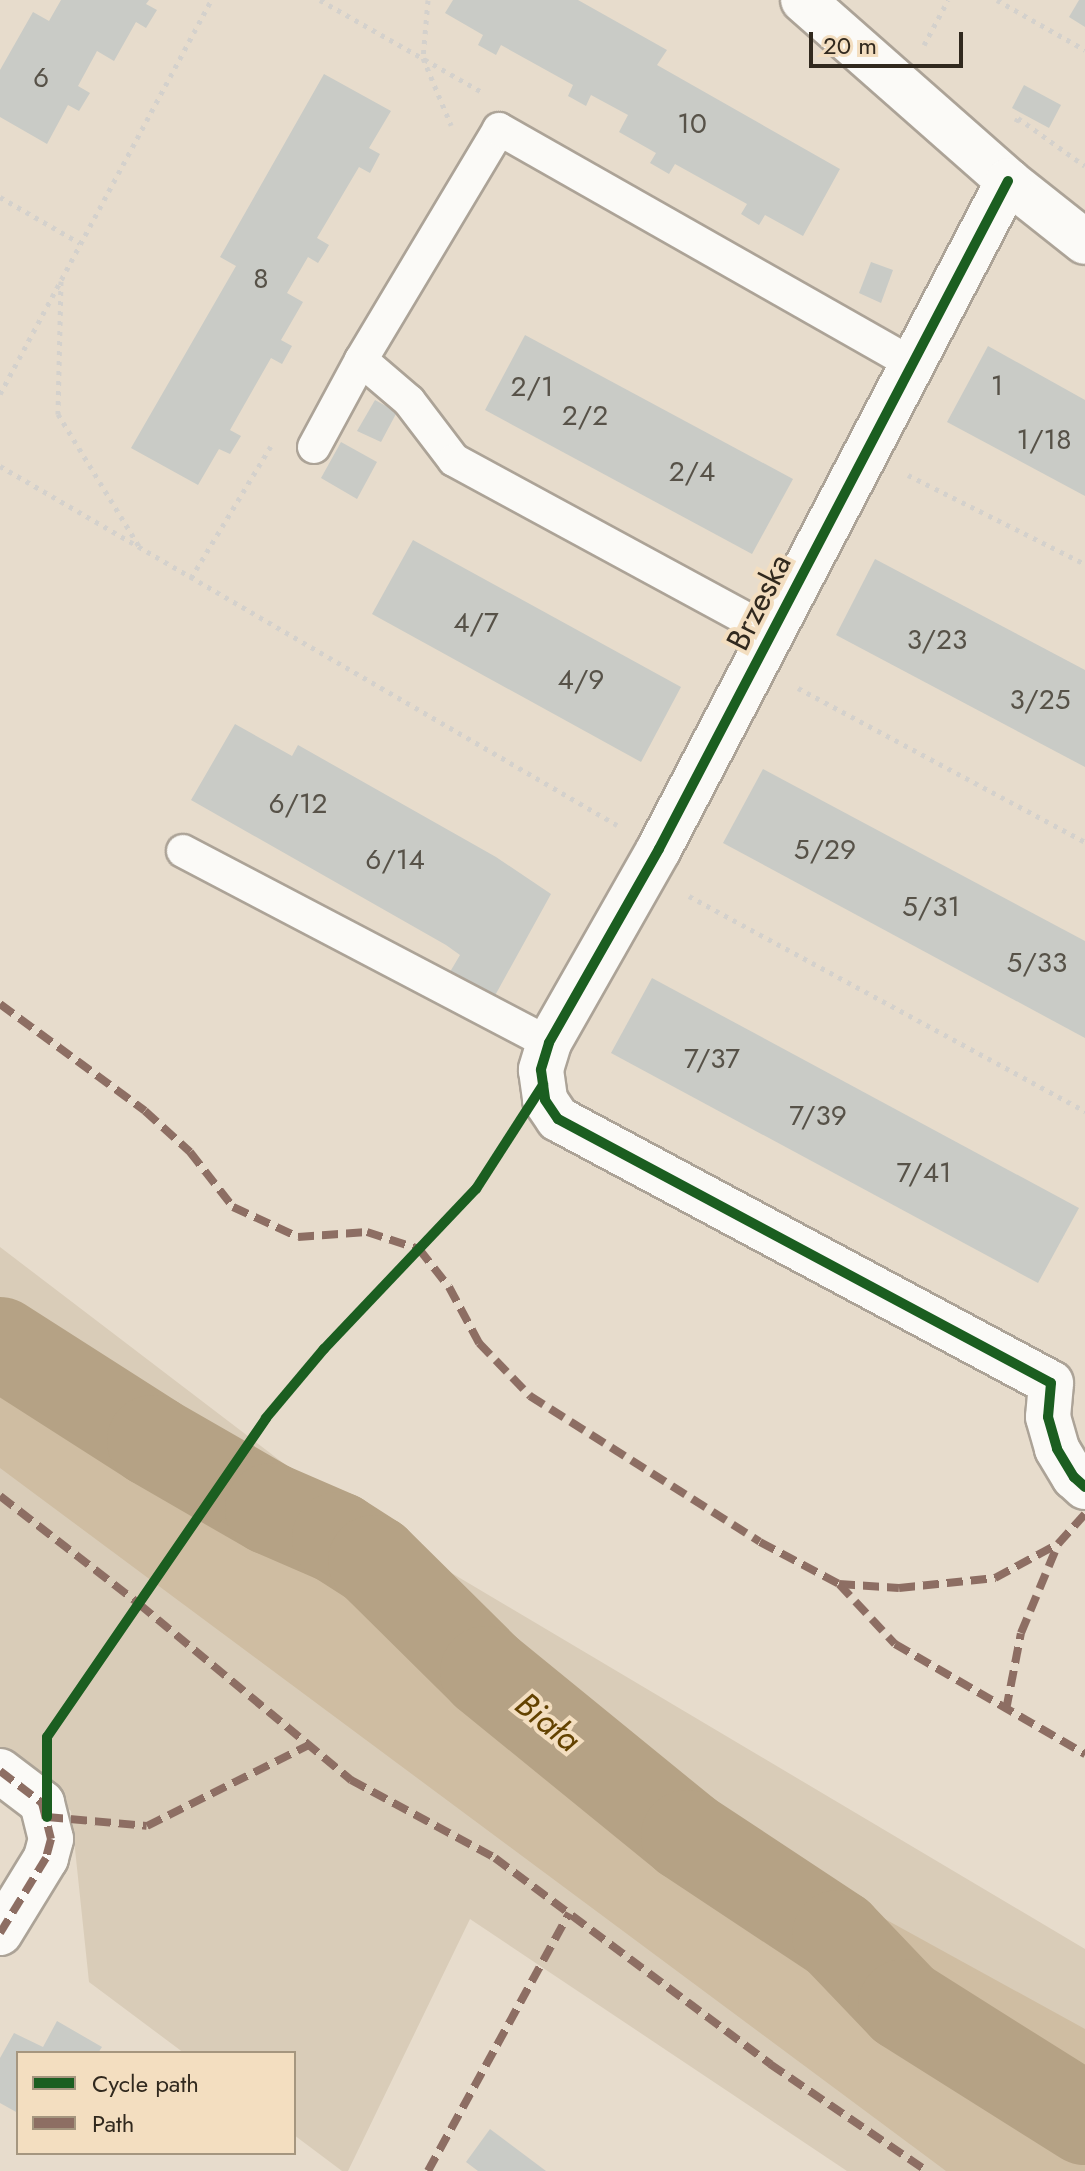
<!DOCTYPE html>
<html>
<head>
<meta charset="utf-8">
<style>
	body { margin:0 }
	#map { position:relative; width:1085px; height:2171px; overflow:hidden; background:#e7dccc; font-family:Jost,sans-serif }
	div>[style] { position:absolute }
	[style*='--x'] { left:calc(var(--x)*1px); top:calc(var(--y)*1px); width:calc(var(--w)*1px); rotate:calc(var(--a)*1deg) }
	.green>* { inset:0; background:#d9ccb8 }
	.forest>* { inset:0; background:#cfbda2 }
	.river>* { height:92px; margin:-46px; padding:0 46px; transform-origin:46px; border-radius:46px; background:#b5a285 }
	.building>* { inset:0; background:#c9cbc6 }
	.path>* { height:5px; margin-top:-2.5px; transform-origin:0; background:repeating-linear-gradient(90deg,#d4d1cc 0 4px,transparent 0 10px) }
	.roads { filter:drop-shadow(2px 0 #aca397) drop-shadow(-2px 0 #aca397) drop-shadow(0 2px #aca397) drop-shadow(0 -2px #aca397) }
	.lane>* { height:32px; margin:-16px; padding:0 16px; transform-origin:16px; border-radius:16px; background:#fbfaf7 }
	.street>* { height:44px; margin:-22px; padding:0 22px; transform-origin:22px; border-radius:22px; background:#fbfaf7 }
	.quiet>* { height:8px; margin-top:-4px; transform-origin:0; background:repeating-linear-gradient(90deg,#8d6e63 0 16px,transparent 0 24px) }
	.cycleway>* { height:10px; margin:-5px; padding:0 5px; transform-origin:5px; border-radius:5px; background:#1b5e20 }
	span { translate:-50% -50%; white-space:nowrap; text-align:center; line-height:1.15; -webkit-text-stroke:8px #f3dec0; paint-order:stroke }
	.number-label { font-size:28px; color:#575248 }
	.number-label span { -webkit-text-stroke-width:0 }
	.street-label { font-size:32px; color:#31291e }
	.water-label { font-size:34px; color:#634200; font-style:italic }
	.legend { position:absolute; left:16px; top:2051px; width:280px; height:104px; box-sizing:border-box; background:#f3dec0; border:2px solid #a5967f; margin:0; padding:10px 14px; list-style:none; font-size:24px; color:#31291e }
	.legend li { display:flex; align-items:center; gap:16px; height:40px }
	.legend b { width:40px; border:2px solid #a5967f }
	.scale { position:absolute; left:809px; top:32px; width:154px; height:36px; box-sizing:border-box; border:4px solid #31291e; border-top:0; padding-left:10px; font-size:24px; line-height:28px; white-space:nowrap; color:#31291e; -webkit-text-stroke:6px #f3dec0; paint-order:stroke }
</style>
</head>
<body>
<div id="map">
	<div class="green">
		<div style="clip-path:polygon(0 1247px,342px 1508px,1085px 1949px,1085px 2171px,847px 2171px,470px 1919px,348px 2171px,342px 2171px,294px 2135px,294px 2053px,184px 2053px,89px 1982px,71px 1811px,0 1748px)"></div>
	</div>
	<div class="forest">
		<div style="clip-path:polygon(0 1306px,874px 1913px,1085px 2029px,1085px 2171px,946px 2171px,0 1468px)"></div>
	</div>
	<div class="river">
		<div style="--x:0;--y:1343;--w:182;--a:32.6"></div>
		<div style="--x:153;--y:1441;--w:136;--a:30"></div>
		<div style="--x:271;--y:1509;--w:73;--a:23.4"></div>
		<div style="--x:338;--y:1538;--w:43;--a:32.6"></div>
		<div style="--x:374;--y:1561;--w:158;--a:44.7"></div>
		<div style="--x:486;--y:1672;--w:259;--a:39.2"></div>
		<div style="--x:687;--y:1836;--w:181;--a:33.5"></div>
		<div style="--x:838;--y:1936;--w:95;--a:46.3"></div>
		<div style="--x:904;--y:2005;--w:214;--a:32.2"></div>
	</div>
	<div class="building">
		<div style="clip-path:polygon(61px 0,149px 0,146px 4px,157px 10px,146px 28px,136px 22px,114px 61px,97px 51px,78px 86px,90px 93px,79px 111px,68px 105px,47px 144px,0 117px,0 70px,33px 12px,49px 21px)"></div>
		<div style="clip-path:polygon(453px 0,578px 0,667px 50px,657px 65px,840px 169px,803px 236px,765px 215px,759px 225px,741px 214px,747px 204px,675px 164px,669px 174px,650px 163px,656px 153px,619px 132px,628px 115px,591px 95px,586px 106px,568px 96px,573px 85px,501px 45px,496px 55px,478px 45px,483px 35px,445px 13px)"></div>
		<div style="clip-path:polygon(1079px 0,1085px 0,1085px 27px,1069px 17px)"></div>
		<div style="clip-path:polygon(324px 74px,391px 111px,369px 148px,380px 154px,370px 173px,359px 167px,317px 238px,329px 245px,325px 252px,318px 263px,308px 257px,287px 293px,303px 302px,281px 340px,292px 346px,282px 364px,271px 358px,230px 430px,241px 436px,230px 454px,219px 449px,198px 485px,131px 448px,236px 266px,220px 257px)"></div>
		<div style="clip-path:polygon(1024px 85px,1061px 105px,1049px 128px,1012px 108px)"></div>
		<div style="clip-path:polygon(871px 262px,893px 270px,881px 303px,859px 293px)"></div>
		<div style="clip-path:polygon(525px 335px,793px 479px,752px 554px,485px 410px)"></div>
		<div style="clip-path:polygon(988px 346px,1085px 400px,1085px 496px,947px 422px)"></div>
		<div style="clip-path:polygon(375px 400px,397px 412px,381px 442px,357px 431px)"></div>
		<div style="clip-path:polygon(341px 442px,377px 462px,357px 499px,321px 478px)"></div>
		<div style="clip-path:polygon(413px 540px,681px 687px,641px 762px,372px 614px)"></div>
		<div style="clip-path:polygon(875px 559px,1085px 670px,1085px 767px,836px 635px)"></div>
		<div style="clip-path:polygon(235px 724px,292px 756px,298px 745px,496px 857px,551px 894px,492px 1001px,447px 977px,460px 955px,446px 945px,191px 800px)"></div>
		<div style="clip-path:polygon(763px 769px,1085px 941px,1085px 1038px,723px 843px)"></div>
		<div style="clip-path:polygon(652px 978px,1079px 1208px,1038px 1283px,611px 1053px)"></div>
		<div style="clip-path:polygon(57px 2021px,102px 2047px,98px 2053px,18px 2053px,18px 2113px,0 2103px,0 2058px,14px 2033px,43px 2047px)"></div>
		<div style="clip-path:polygon(490px 2129px,546px 2171px,478px 2171px,466px 2162px)"></div>
	</div>
	<div class="path">
		<div style="--x:320;--y:0;--w:186;--a:29.6"></div>
		<div style="--x:428;--y:0;--w:58;--a:94.9"></div>
		<div style="--x:423;--y:58;--w:73;--a:67.3"></div>
		<div style="--x:997;--y:0;--w:101;--a:29.6"></div>
		<div style="--x:924;--y:45;--w:51;--a:-61.9"></div>
		<div style="--x:1016;--y:122;--w:4;--a:-63"></div>
		<div style="--x:1018;--y:118;--w:82;--a:35.6"></div>
		<div style="--x:0;--y:197;--w:92;--a:29.9"></div>
		<div style="--x:61;--y:281;--w:133;--a:91.3"></div>
		<div style="--x:58;--y:414;--w:157;--a:58.5"></div>
		<div style="--x:0;--y:394;--w:447;--a:-61.8"></div>
		<div style="--x:0;--y:466;--w:714;--a:30.19"></div>
		<div style="--x:908;--y:475;--w:198;--a:26.7"></div>
		<div style="--x:191;--y:578;--w:154;--a:-58.8"></div>
		<div style="--x:798;--y:688;--w:326;--a:28.2"></div>
		<div style="--x:689;--y:896;--w:451;--a:28.5"></div>
	</div>
	<div class="roads">
		<div class="lane">
			<div style="--x:361;--y:360;--w:63;--a:40.5"></div>
			<div style="--x:409;--y:401;--w:74;--a:52.7"></div>
			<div style="--x:454;--y:460;--w:362;--a:28.5"></div>
			<div style="--x:314;--y:447;--w:99;--a:-61.6"></div>
			<div style="--x:361;--y:360;--w:269;--a:-59.1"></div>
			<div style="--x:499;--y:129;--w:474;--a:29.6"></div>
			<div style="--x:183;--y:851;--w:413;--a:27.7"></div>
		</div>
		<div class="street">
			<div style="--x:803;--y:0;--w:273;--a:41.4"></div>
			<div style="--x:1008;--y:181;--w:98;--a:38.4"></div>
			<div style="--x:1008;--y:181;--w:754;--a:117.59"></div>
			<div style="--x:659;--y:849;--w:223;--a:119.6"></div>
			<div style="--x:549;--y:1043;--w:28;--a:107"></div>
			<div style="--x:541;--y:1070;--w:30;--a:82"></div>
			<div style="--x:545;--y:1100;--w:23;--a:56"></div>
			<div style="--x:558;--y:1119;--w:559;--a:28.17"></div>
			<div style="--x:1051;--y:1383;--w:34;--a:95"></div>
			<div style="--x:1048;--y:1417;--w:33;--a:74"></div>
			<div style="--x:1057;--y:1449;--w:33;--a:59"></div>
			<div style="--x:1074;--y:1477;--w:15;--a:42"></div>
			<div style="--x:0;--y:1771;--w:53;--a:37.3"></div>
			<div style="--x:42;--y:1803;--w:37;--a:76"></div>
			<div style="--x:51;--y:1839;--w:20;--a:105"></div>
			<div style="--x:46;--y:1858;--w:88;--a:121.5"></div>
		</div>
	</div>
	<div class="quiet">
		<div style="--x:0;--y:1004;--w:180;--a:36.4"></div>
		<div style="--x:145;--y:1111;--w:61;--a:42.3"></div>
		<div style="--x:190;--y:1152;--w:70;--a:52"></div>
		<div style="--x:233;--y:1207;--w:72;--a:24.8"></div>
		<div style="--x:298;--y:1237;--w:69;--a:-4.1"></div>
		<div style="--x:367;--y:1232;--w:55;--a:18.1"></div>
		<div style="--x:419;--y:1249;--w:48;--a:51.7"></div>
		<div style="--x:449;--y:1287;--w:64;--a:61.8"></div>
		<div style="--x:479;--y:1343;--w:74;--a:46.1"></div>
		<div style="--x:530;--y:1396;--w:272;--a:32.4"></div>
		<div style="--x:760;--y:1542;--w:89;--a:28"></div>
		<div style="--x:839;--y:1584;--w:60;--a:3.8"></div>
		<div style="--x:899;--y:1588;--w:97;--a:-5.9"></div>
		<div style="--x:995;--y:1578;--w:72;--a:-28.4"></div>
		<div style="--x:1058;--y:1544;--w:40;--a:-48"></div>
		<div style="--x:0;--y:1496;--w:176;--a:37.8"></div>
		<div style="--x:139;--y:1604;--w:276;--a:39.7"></div>
		<div style="--x:351;--y:1780;--w:164;--a:28.4"></div>
		<div style="--x:495;--y:1858;--w:344;--a:36.8"></div>
		<div style="--x:770;--y:2064;--w:190;--a:34.3"></div>
		<div style="--x:839;--y:1584;--w:82;--a:47"></div>
		<div style="--x:895;--y:1644;--w:220;--a:30.1"></div>
		<div style="--x:1006;--y:1710;--w:78;--a:-79"></div>
		<div style="--x:1021;--y:1633;--w:96;--a:-67.4"></div>
		<div style="--x:0;--y:1771;--w:53;--a:37.3"></div>
		<div style="--x:42;--y:1803;--w:37;--a:76"></div>
		<div style="--x:51;--y:1839;--w:20;--a:105"></div>
		<div style="--x:46;--y:1858;--w:88;--a:121.5"></div>
		<div style="--x:47;--y:1812;--w:5;--a:90"></div>
		<div style="--x:47;--y:1817;--w:100;--a:5.1"></div>
		<div style="--x:147;--y:1826;--w:181;--a:-26.6"></div>
		<div style="--x:428;--y:2171;--w:294;--a:-61.3"></div>
	</div>
	<div class="cycleway">
		<div style="--x:1008;--y:181;--w:754;--a:117.59"></div>
		<div style="--x:659;--y:849;--w:223;--a:119.6"></div>
		<div style="--x:549;--y:1043;--w:28;--a:107"></div>
		<div style="--x:541;--y:1070;--w:30;--a:82"></div>
		<div style="--x:545;--y:1100;--w:23;--a:56"></div>
		<div style="--x:558;--y:1119;--w:559;--a:28.17"></div>
		<div style="--x:1051;--y:1383;--w:34;--a:95"></div>
		<div style="--x:1048;--y:1417;--w:33;--a:74"></div>
		<div style="--x:1057;--y:1449;--w:33;--a:59"></div>
		<div style="--x:1074;--y:1477;--w:15;--a:42"></div>
		<div style="--x:47;--y:1817;--w:80;--a:-90"></div>
		<div style="--x:47;--y:1737;--w:387;--a:-55.5"></div>
		<div style="--x:266;--y:1418;--w:90;--a:-50"></div>
		<div style="--x:324;--y:1349;--w:221;--a:-46.5"></div>
		<div style="--x:476;--y:1189;--w:124;--a:-57.2"></div>
	</div>
	<div class="number-label">
		<span style="left:41px;top:78px">6</span>
		<span style="left:692px;top:124px">10</span>
		<span style="left:261px;top:279px">8</span>
		<span style="left:997px;top:386px">1</span>
		<span style="left:532px;top:387px">2/1</span>
		<span style="left:585px;top:416px">2/2</span>
		<span style="left:1044px;top:440px">1/18</span>
		<span style="left:692px;top:472px">2/4</span>
		<span style="left:476px;top:623px">4/7</span>
		<span style="left:937px;top:640px">3/23</span>
		<span style="left:581px;top:680px">4/9</span>
		<span style="left:1040px;top:700px">3/25</span>
		<span style="left:298px;top:804px">6/12</span>
		<span style="left:825px;top:850px">5/29</span>
		<span style="left:395px;top:860px">6/14</span>
		<span style="left:931px;top:907px">5/31</span>
		<span style="left:1037px;top:963px">5/33</span>
		<span style="left:712px;top:1059px">7/37</span>
		<span style="left:818px;top:1116px">7/39</span>
		<span style="left:924px;top:1173px">7/41</span>
	</div>
	<div class="street-label">
		<span style="left:759px;top:602px;rotate:-63deg">Brzeska</span>
	</div>
	<div class="water-label">
		<span style="left:548px;top:1722px;rotate:39deg">Biała</span>
	</div>
	<ul class="legend">
	<li><b style="height:10px;background:#1b5e20"></b>Cycle path</li>
	<li><b style="height:10px;background:#8d6e63"></b>Path</li>
	</ul>
	<div class="scale">20 m</div>
</div>
</body>
</html>
